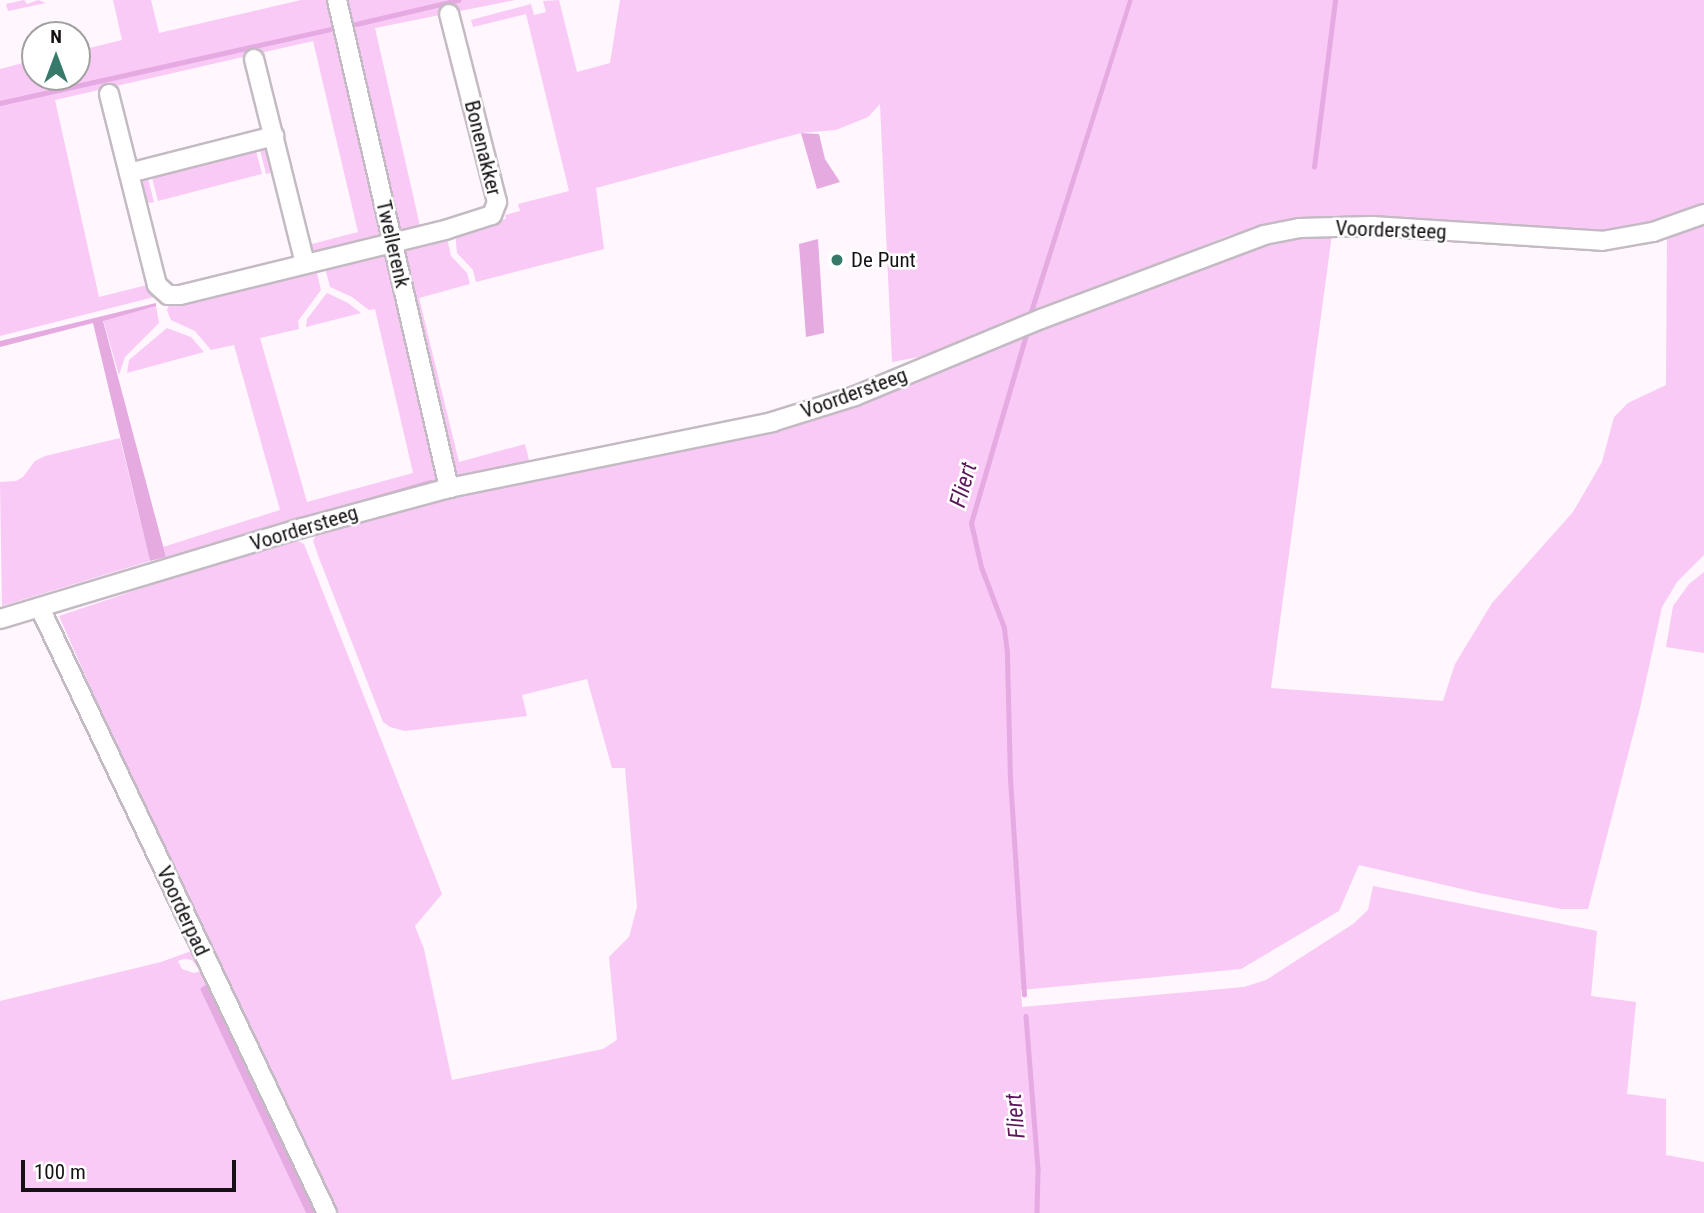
<!DOCTYPE html>
<html>
<head>
<meta charset="utf-8">
<style>
	body { margin:0 }
	#map { position:relative; width:1704px; height:1213px; overflow:hidden; background:#fff6fe; font-family:"Roboto Condensed",sans-serif }
	div>[style] { position:absolute }
	[style*='--x'] { left:calc(var(--x)*1px); top:calc(var(--y)*1px); width:calc(var(--w)*1px); rotate:calc(var(--a)*1deg) }
	.green>* { inset:0; background:#f8caf5 }
	.forest>* { inset:0; background:#e5abe1 }
	.water>* { inset:0; background:#e5aae1 }
	.stream>* { height:4.5px; margin:-2.25px; padding:0 2.25px; transform-origin:2.25px; border-radius:2.25px; background:#e5aae1 }
	.roads { filter:drop-shadow(2px 0 #c4bac3) drop-shadow(-2px 0 #c4bac3) drop-shadow(0 2px #c4bac3) drop-shadow(0 -2px #c4bac3) }
	.minor>* { height:18px; margin:-9px; padding:0 9px; transform-origin:9px; border-radius:9px; background:#fff }
	.dots>* { width:19px; height:19px; translate:-50% -50%; box-sizing:border-box; border:4px solid #fff; border-radius:50% }
	span { translate:-50% -50%; white-space:nowrap; text-align:center; line-height:1.15; -webkit-text-stroke:5px #fff; paint-order:stroke }
	.street-label { font-size:21px; color:#151115 }
	.poi-label { font-size:21px; color:#151115 }
	.left { translate:0 -50%; text-align:left }
	.water-label { font-size:23px; color:#5b185a; font-style:italic }
	.north { position:absolute; left:21px; top:21px; width:70px; height:70px; box-sizing:border-box; background:#fff; border:2px solid #a1a0a1; border-radius:50%; rotate:0deg; font-size:19px; font-weight:700; line-height:28px; text-align:center; color:#151115 }
	.north::after { content:''; display:block; margin:auto; width:24px; height:32px; background:#367a6c; clip-path:polygon(50% 0,100% 100%,50% 72%,0 100%) }
	.scale { position:absolute; left:21px; top:1160px; width:215px; height:32px; box-sizing:border-box; border:4px solid #151115; border-top:0; padding-left:9px; font-size:21px; line-height:24px; white-space:nowrap; color:#151115; -webkit-text-stroke:5px #fff; paint-order:stroke }
</style>
</head>
<body>
<div id="map">
	<div class="green">
		<div style="clip-path:polygon(24px 0,27px 4px,38px 0,46px 3px,8px 11px,6px 4px)"></div>
		<div style="clip-path:polygon(113px 0,151px 0,159px 33px,301px 0,333px 0,382px 232px,380px 236px,315px 254px,308px 245px,358px 232px,313px 41px,55px 100px,99px 297px,151px 284px,154px 297px,0 336px,0 69px,35px 60px,35px 77px,77px 77px,77px 51px,122px 40px)"></div>
		<div style="clip-path:polygon(340px 0,515px 0,375px 28px,420px 226px,478px 212px,405px 232px,397px 229px)"></div>
		<div style="clip-path:polygon(559px 0,577px 72px,610px 63px,620px 0,1128px 0,1028px 314px,935px 354px,892px 362px,880px 104px,868px 117px,836px 130px,801px 133px,596px 188px,604px 249px,476px 282px,473px 270px,457px 253px,455px 232px,506px 219px,505px 215px,520px 211px,518px 204px,569px 191px,526px 14px,473px 27px,471px 20px,531px 4px,534px 15px,546px 12px,543px 1px)"></div>
		<div style="clip-path:polygon(1133px 0,1704px 0,1704px 203px,1659px 222px,1600px 234px,1337px 218px,1287px 221px,1230px 235px,1034px 313px)"></div>
		<div style="clip-path:polygon(259px 146px,269px 149px,277px 171px,266px 174px)"></div>
		<div style="clip-path:polygon(255px 147px,262px 174px,158px 201px,151px 174px)"></div>
		<div style="clip-path:polygon(147px 175px,154px 202px,143px 204px,139px 185px)"></div>
		<div style="clip-path:polygon(1704px 219px,1704px 555px,1677px 582px,1662px 607px,1640px 708px,1588px 909px,1561px 909px,1479px 893px,1359px 865px,1339px 911px,1241px 969px,1021px 990px,1022px 1007px,1244px 987px,1266px 980px,1353px 924px,1368px 910px,1373px 886px,1597px 931px,1591px 996px,1636px 1002px,1627px 1094px,1666px 1099px,1666px 1155px,1704px 1162px,1704px 1213px,330px 1213px,192px 918px,59px 616px,291px 538px,304px 544px,442px 894px,415px 926px,424px 949px,452px 1080px,603px 1049px,617px 1040px,609px 957px,629px 937px,637px 907px,625px 768px,612px 768px,587px 679px,522px 695px,527px 716px,405px 731px,390px 727px,383px 722px,319px 558px,313px 541px,318px 530px,505px 483px,861px 401px,1075px 314px,1270px 240px,1310px 234px,1332px 234px,1271px 688px,1443px 701px,1455px 664px,1492px 603px,1573px 512px,1602px 462px,1614px 417px,1628px 403px,1666px 385px,1667px 235px)"></div>
		<div style="clip-path:polygon(447px 238px,451px 256px,467px 273px,470px 284px,419px 298px,459px 462px,525px 444px,530px 464px,459px 478px,454px 475px,402px 255px,407px 246px)"></div>
		<div style="clip-path:polygon(381px 253px,391px 261px,439px 478px,436px 482px,168px 562px,163px 547px,280px 510px,234px 345px,211px 350px,195px 331px,171px 320px,167px 310px,170px 303px,316px 269px,321px 290px,298px 321px,299px 329px,260px 338px,307px 502px,413px 473px,375px 309px,369px 310px,352px 297px,330px 287px,325px 268px)"></div>
		<div style="clip-path:polygon(327px 293px,348px 303px,361px 313px,306px 327px,307px 319px)"></div>
		<div style="clip-path:polygon(156px 306px,159px 323px,125px 357px,119px 375px,103px 320px)"></div>
		<div style="clip-path:polygon(167px 328px,191px 337px,204px 352px,127px 373px,129px 360px)"></div>
		<div style="clip-path:polygon(120px 438px,150px 561px,2px 606px,0 482px,16px 481px,23px 477px,35px 461px,45px 456px)"></div>
		<div style="clip-path:polygon(1704px 572px,1704px 653px,1666px 647px,1673px 606px,1689px 584px)"></div>
		<div style="clip-path:polygon(evenodd,197px 949px,323px 1213px,317px 1213px,208px 986px,200px 989px,306px 1213px,0 1213px,0 1001px,161px 962px,197px 949px,184px 959px,192px 960px,200px 971px,194px 973px,182px 969px,178px 961px,184px 959px)"></div>
	</div>
	<div class="forest">
		<div style="clip-path:polygon(801px 133px,819px 134px,825px 159px,840px 182px,817px 189px)"></div>
		<div style="clip-path:polygon(818px 239px,824px 333px,806px 337px,799px 244px)"></div>
		<div style="clip-path:polygon(156px 303px,156px 306px,103px 321px,166px 557px,150px 561px,93px 323px,0 347px,0 341px)"></div>
	</div>
	<div class="water">
		<div style="clip-path:polygon(1128px 0,1133px 0,1034px 313px,1028px 314px)"></div>
		<div style="clip-path:polygon(205px 985px,210px 988px,317px 1213px,306px 1213px,200px 989px)"></div>
	</div>
	<div class="stream">
		<div style="--x:356;--y:24;--w:105;--a:-13.2"></div>
		<div style="--x:0;--y:103;--w:338;--a:-12.6"></div>
		<div style="--x:1314;--y:167;--w:168;--a:-82.8"></div>
		<div style="--x:223;--y:543;--w:216;--a:-16.4"></div>
		<div style="--x:1024;--y:995;--w:215;--a:-93.7"></div>
		<div style="--x:1010;--y:780;--w:127;--a:-91.4"></div>
		<div style="--x:1007;--y:653;--w:25;--a:-97"></div>
		<div style="--x:1004;--y:628;--w:65;--a:-110.7"></div>
		<div style="--x:981;--y:567;--w:45;--a:-102.8"></div>
		<div style="--x:971;--y:523;--w:200;--a:-73.7"></div>
		<div style="--x:1026;--y:1016;--w:154;--a:85.5"></div>
		<div style="--x:1038;--y:1170;--w:43;--a:91.3"></div>
	</div>
	<div class="roads">
		<div class="minor">
			<div style="--x:337;--y:0;--w:501;--a:77.07"></div>
			<div style="--x:254;--y:59;--w:210;--a:76"></div>
			<div style="--x:109;--y:94;--w:197;--a:75.9"></div>
			<div style="--x:157;--y:285;--w:15;--a:42"></div>
			<div style="--x:168;--y:295;--w:12;--a:0"></div>
			<div style="--x:180;--y:295;--w:276;--a:-13.8"></div>
			<div style="--x:448;--y:229;--w:46;--a:-17.7"></div>
			<div style="--x:492;--y:215;--w:14;--a:-69"></div>
			<div style="--x:497;--y:202;--w:194;--a:-104.3"></div>
			<div style="--x:129;--y:173;--w:150;--a:-14.3"></div>
			<div style="--x:40;--y:608;--w:670;--a:64.62"></div>
			<div style="--x:0;--y:619;--w:315;--a:-16.8"></div>
			<div style="--x:302;--y:528;--w:152;--a:-15.2"></div>
			<div style="--x:449;--y:488;--w:330;--a:-11.5"></div>
			<div style="--x:772;--y:422;--w:87;--a:-17.4"></div>
			<div style="--x:855;--y:396;--w:201;--a:-22.5"></div>
			<div style="--x:1041;--y:319;--w:238;--a:-20.6"></div>
			<div style="--x:1264;--y:235;--w:37;--a:-11"></div>
			<div style="--x:1300;--y:228;--w:72;--a:-1.6"></div>
			<div style="--x:1372;--y:226;--w:230;--a:3.7"></div>
			<div style="--x:1602;--y:241;--w:52;--a:-10"></div>
			<div style="--x:1653;--y:232;--w:54;--a:-19.4"></div>
		</div>
	</div>
	<div class="dots">
		<div style="left:837px;top:260px;background:#367a6c"></div>
	</div>
	<div class="street-label">
		<span style="left:483px;top:148px;rotate:76deg">Bonenakker</span>
		<span style="left:1391px;top:230px;rotate:2deg">Voordersteeg</span>
		<span style="left:393px;top:244px;rotate:77deg">Twellerenk</span>
		<span style="left:854px;top:393px;rotate:-20deg">Voordersteeg</span>
		<span style="left:304px;top:528px;rotate:-17deg">Voordersteeg</span>
		<span style="left:183px;top:911px;rotate:65deg">Voorderpad</span>
	</div>
	<div class="poi-label">
		<span class="left" style="left:851px;top:260px">De Punt</span>
	</div>
	<div class="water-label">
		<span style="left:964px;top:485px;rotate:-74deg">Fliert</span>
		<span style="left:1016px;top:1116px;rotate:-95deg">Fliert</span>
	</div>
	<div class="north">N</div>
	<div class="scale">100 m</div>
</div>
</body>
</html>
